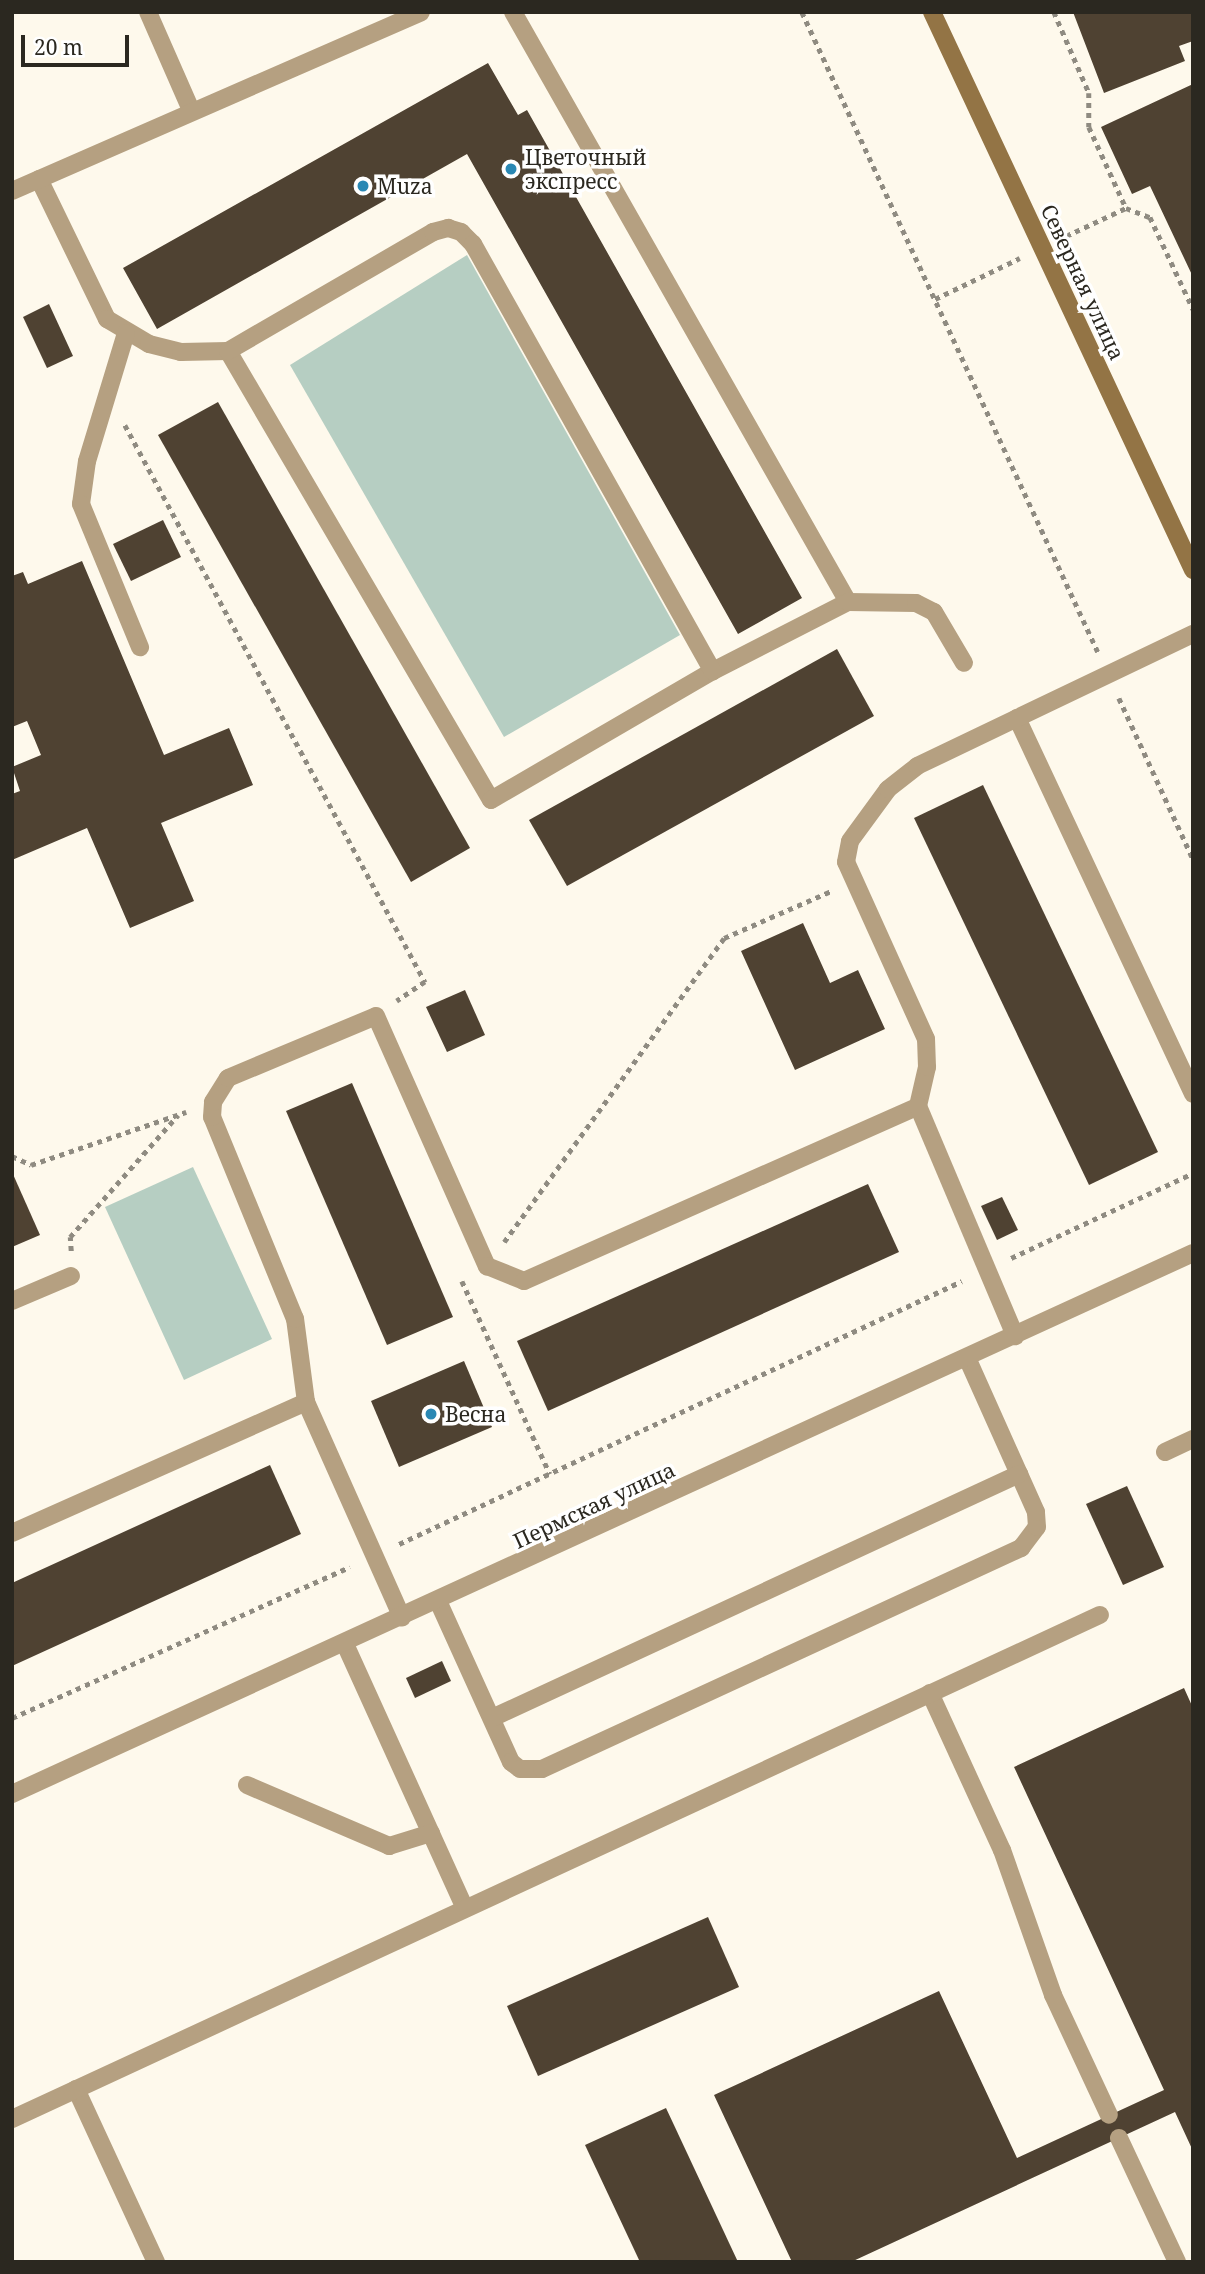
<!DOCTYPE html>
<html>
<head>
<meta charset="utf-8">
<style>
	body { margin:0 }
	#map { position:relative; width:1205px; height:2274px; overflow:hidden; background:#fef9ec; font-family:"Noto Serif",serif }
	div>[style] { position:absolute }
	[style*='--x'] { left:calc(var(--x)*1px); top:calc(var(--y)*1px); width:calc(var(--w)*1px); rotate:calc(var(--a)*1deg) }
	.green>* { inset:0; background:#b6cec2 }
	.building>* { inset:0; background:#4f4232 }
	.path>* { height:4.5px; margin-top:-2.25px; transform-origin:0; background:repeating-linear-gradient(90deg,#8f8b81 0 5px,transparent 0 10px) }
	.service>* { height:18px; margin:-9px; padding:0 9px; transform-origin:9px; border-radius:9px; background:#b5a081 }
	.tertiary>* { height:18px; margin:-9px; padding:0 9px; transform-origin:9px; border-radius:9px; background:#b5a081 }
	.secondary>* { height:18px; margin:-9px; padding:0 9px; transform-origin:9px; border-radius:9px; background:#937445 }
	.dots>* { width:19px; height:19px; translate:-50% -50%; box-sizing:border-box; border:4px solid #fff; border-radius:50% }
	span { translate:-50% -50%; white-space:nowrap; text-align:center; line-height:1.15; -webkit-text-stroke:7px #fff; paint-order:stroke }
	.poi-label { font-size:21px; color:#2b2820 }
	.left { translate:0 -50%; text-align:left }
	.street-label { font-size:21px; color:#2b2820 }
	.frame { position:absolute; inset:0; border:14px solid #2b2820; pointer-events:none }
	.scale { position:absolute; left:21px; top:35px; width:108px; height:32px; box-sizing:border-box; border:4px solid #2b2820; border-top:0; padding-left:9px; font-size:21px; line-height:24px; white-space:nowrap; color:#2b2820; -webkit-text-stroke:5px #fff; paint-order:stroke }
</style>
</head>
<body>
<div id="map">
	<div class="green">
		<div style="clip-path:polygon(467px 255px,680px 635px,504px 737px,290px 365px)"></div>
		<div style="clip-path:polygon(193px 1167px,272px 1339px,184px 1380px,105px 1207px)"></div>
	</div>
	<div class="building">
		<div style="clip-path:polygon(1073px 12px,1193px 12px,1193px 41px,1179px 46px,1185px 61px,1104px 93px)"></div>
		<div style="clip-path:polygon(488px 63px,518px 115px,527px 110px,802px 598px,738px 634px,467px 154px,157px 329px,123px 268px)"></div>
		<div style="clip-path:polygon(1193px 84px,1193px 277px,1150px 186px,1132px 194px,1101px 127px)"></div>
		<div style="clip-path:polygon(49px 304px,73px 356px,47px 368px,23px 317px)"></div>
		<div style="clip-path:polygon(218px 402px,470px 848px,411px 882px,158px 435px)"></div>
		<div style="clip-path:polygon(163px 520px,181px 557px,131px 581px,113px 544px)"></div>
		<div style="clip-path:polygon(82px 561px,164px 755px,229px 728px,253px 785px,161px 823px,194px 901px,130px 928px,87px 828px,12px 860px,12px 794px,20px 791px,12px 767px,41px 755px,27px 721px,12px 727px,12px 576px,23px 572px,28px 584px)"></div>
		<div style="clip-path:polygon(837px 649px,874px 716px,567px 886px,529px 820px)"></div>
		<div style="clip-path:polygon(983px 785px,1158px 1152px,1089px 1185px,914px 818px)"></div>
		<div style="clip-path:polygon(803px 923px,830px 983px,858px 970px,885px 1029px,795px 1070px,741px 951px)"></div>
		<div style="clip-path:polygon(465px 990px,485px 1035px,447px 1052px,426px 1007px)"></div>
		<div style="clip-path:polygon(352px 1083px,453px 1317px,387px 1345px,286px 1111px)"></div>
		<div style="clip-path:polygon(12px 1172px,40px 1235px,12px 1247px)"></div>
		<div style="clip-path:polygon(868px 1184px,899px 1252px,548px 1411px,517px 1341px)"></div>
		<div style="clip-path:polygon(1002px 1197px,1018px 1230px,997px 1240px,981px 1206px)"></div>
		<div style="clip-path:polygon(464px 1361px,492px 1427px,399px 1467px,371px 1401px)"></div>
		<div style="clip-path:polygon(270px 1465px,301px 1534px,12px 1666px,12px 1583px)"></div>
		<div style="clip-path:polygon(1127px 1486px,1164px 1567px,1123px 1585px,1086px 1504px)"></div>
		<div style="clip-path:polygon(442px 1661px,451px 1681px,415px 1698px,406px 1678px)"></div>
		<div style="clip-path:polygon(1184px 1688px,1193px 1708px,1193px 2151px,1175px 2112px,851px 2262px,792px 2262px,714px 2095px,939px 1991px,1017px 2158px,1164px 2090px,1014px 1767px)"></div>
		<div style="clip-path:polygon(708px 1917px,739px 1987px,538px 2076px,507px 2006px)"></div>
		<div style="clip-path:polygon(666px 2108px,738px 2262px,640px 2262px,585px 2145px)"></div>
	</div>
	<div class="path">
		<div style="--x:802;--y:12;--w:705;--a:65.18"></div>
		<div style="--x:1054;--y:12;--w:88;--a:66.6"></div>
		<div style="--x:1089;--y:93;--w:34;--a:90"></div>
		<div style="--x:1089;--y:127;--w:89;--a:65.4"></div>
		<div style="--x:1126;--y:208;--w:26;--a:21"></div>
		<div style="--x:1150;--y:217;--w:102;--a:64.9"></div>
		<div style="--x:1066;--y:236;--w:66;--a:-25"></div>
		<div style="--x:935;--y:299;--w:94;--a:-25.8"></div>
		<div style="--x:125;--y:425;--w:633;--a:61.69"></div>
		<div style="--x:425;--y:982;--w:34;--a:146"></div>
		<div style="--x:1119;--y:698;--w:177;--a:65.3"></div>
		<div style="--x:12;--y:1156;--w:21;--a:25"></div>
		<div style="--x:31;--y:1165;--w:164;--a:-18.9"></div>
		<div style="--x:504;--y:1242;--w:375;--a:-54.1"></div>
		<div style="--x:724;--y:938;--w:117;--a:-23.7"></div>
		<div style="--x:71;--y:1251;--w:14;--a:-94"></div>
		<div style="--x:70;--y:1237;--w:163;--a:-48.5"></div>
		<div style="--x:1011;--y:1258;--w:201;--a:-25"></div>
		<div style="--x:462;--y:1281;--w:212;--a:65.5"></div>
		<div style="--x:399;--y:1544;--w:621;--a:-25.04"></div>
		<div style="--x:12;--y:1718;--w:370;--a:-24.1"></div>
	</div>
	<div class="service">
		<div style="--x:148;--y:12;--w:109;--a:66.3"></div>
		<div style="--x:513;--y:12;--w:678;--a:60.41"></div>
		<div style="--x:39;--y:179;--w:156;--a:64.1"></div>
		<div style="--x:107;--y:319;--w:49;--a:30.8"></div>
		<div style="--x:149;--y:344;--w:33;--a:14"></div>
		<div style="--x:181;--y:352;--w:47;--a:-1.2"></div>
		<div style="--x:228;--y:351;--w:520;--a:59.64"></div>
		<div style="--x:491;--y:800;--w:257;--a:-30.2"></div>
		<div style="--x:713;--y:671;--w:152;--a:-27.1"></div>
		<div style="--x:848;--y:602;--w:68;--a:0.8"></div>
		<div style="--x:916;--y:603;--w:20;--a:27"></div>
		<div style="--x:934;--y:612;--w:59;--a:59.5"></div>
		<div style="--x:12;--y:191;--w:446;--a:-23.6"></div>
		<div style="--x:126;--y:333;--w:134;--a:106.9"></div>
		<div style="--x:87;--y:461;--w:43;--a:97.9"></div>
		<div style="--x:81;--y:504;--w:155;--a:67.6"></div>
		<div style="--x:228;--y:351;--w:237;--a:-30.1"></div>
		<div style="--x:433;--y:232;--w:16;--a:-15"></div>
		<div style="--x:448;--y:228;--w:14;--a:17"></div>
		<div style="--x:461;--y:232;--w:17;--a:45"></div>
		<div style="--x:473;--y:244;--w:490;--a:60.7"></div>
		<div style="--x:1017;--y:718;--w:415;--a:64.9"></div>
		<div style="--x:918;--y:1106;--w:40;--a:-77"></div>
		<div style="--x:927;--y:1067;--w:28;--a:-92"></div>
		<div style="--x:926;--y:1039;--w:194;--a:-114.3"></div>
		<div style="--x:846;--y:862;--w:21;--a:-79"></div>
		<div style="--x:850;--y:841;--w:64;--a:-53.8"></div>
		<div style="--x:888;--y:789;--w:37;--a:-38"></div>
		<div style="--x:917;--y:766;--w:306;--a:-25.6"></div>
		<div style="--x:12;--y:1301;--w:64;--a:-23"></div>
		<div style="--x:306;--y:1402;--w:236;--a:66"></div>
		<div style="--x:1165;--y:1452;--w:31;--a:-25"></div>
		<div style="--x:12;--y:1533;--w:322;--a:-24"></div>
		<div style="--x:306;--y:1402;--w:84;--a:-97.5"></div>
		<div style="--x:295;--y:1319;--w:218;--a:-112.3"></div>
		<div style="--x:212;--y:1117;--w:15;--a:-86"></div>
		<div style="--x:213;--y:1102;--w:28;--a:-58"></div>
		<div style="--x:228;--y:1078;--w:160;--a:-22.7"></div>
		<div style="--x:376;--y:1016;--w:274;--a:66.1"></div>
		<div style="--x:487;--y:1266;--w:40;--a:22"></div>
		<div style="--x:524;--y:1281;--w:431;--a:-23.9"></div>
		<div style="--x:918;--y:1106;--w:250;--a:67.1"></div>
		<div style="--x:438;--y:1601;--w:177;--a:65.6"></div>
		<div style="--x:511;--y:1762;--w:11;--a:38"></div>
		<div style="--x:520;--y:1769;--w:22;--a:0"></div>
		<div style="--x:542;--y:1769;--w:528;--a:-24.77"></div>
		<div style="--x:1021;--y:1548;--w:26;--a:-53"></div>
		<div style="--x:1037;--y:1527;--w:15;--a:-94"></div>
		<div style="--x:1036;--y:1512;--w:169;--a:-114.1"></div>
		<div style="--x:345;--y:1644;--w:290;--a:65.6"></div>
		<div style="--x:930;--y:1693;--w:173;--a:65.4"></div>
		<div style="--x:1002;--y:1850;--w:154;--a:70.6"></div>
		<div style="--x:1053;--y:1995;--w:132;--a:65"></div>
		<div style="--x:492;--y:1718;--w:581;--a:-24.84"></div>
		<div style="--x:247;--y:1785;--w:155;--a:23.2"></div>
		<div style="--x:389;--y:1846;--w:44;--a:-17.2"></div>
		<div style="--x:76;--y:2089;--w:191;--a:65.2"></div>
		<div style="--x:12;--y:2119;--w:1199;--a:-24.86"></div>
		<div style="--x:1119;--y:2138;--w:137;--a:64.9"></div>
	</div>
	<div class="tertiary">
		<div style="--x:12;--y:1794;--w:1299;--a:-24.61"></div>
	</div>
	<div class="secondary">
		<div style="--x:932;--y:12;--w:616;--a:64.93"></div>
	</div>
	<div class="dots">
		<div style="left:511px;top:169px;background:#2a88b4"></div>
		<div style="left:363px;top:186px;background:#2a88b4"></div>
		<div style="left:431px;top:1414px;background:#2a88b4"></div>
	</div>
	<div class="poi-label">
		<span class="left" style="left:525px;top:169px">Цветочный<br>экспресс</span>
		<span class="left" style="left:377px;top:186px">Muza</span>
		<span class="left" style="left:445px;top:1414px">Весна</span>
	</div>
	<div class="street-label">
		<span style="left:1083px;top:282px;rotate:65deg">Северная улица</span>
		<span style="left:594px;top:1505px;rotate:-25deg">Пермская улица</span>
	</div>
	<div class="frame"></div>
	<div class="scale">20 m</div>
</div>
</body>
</html>
